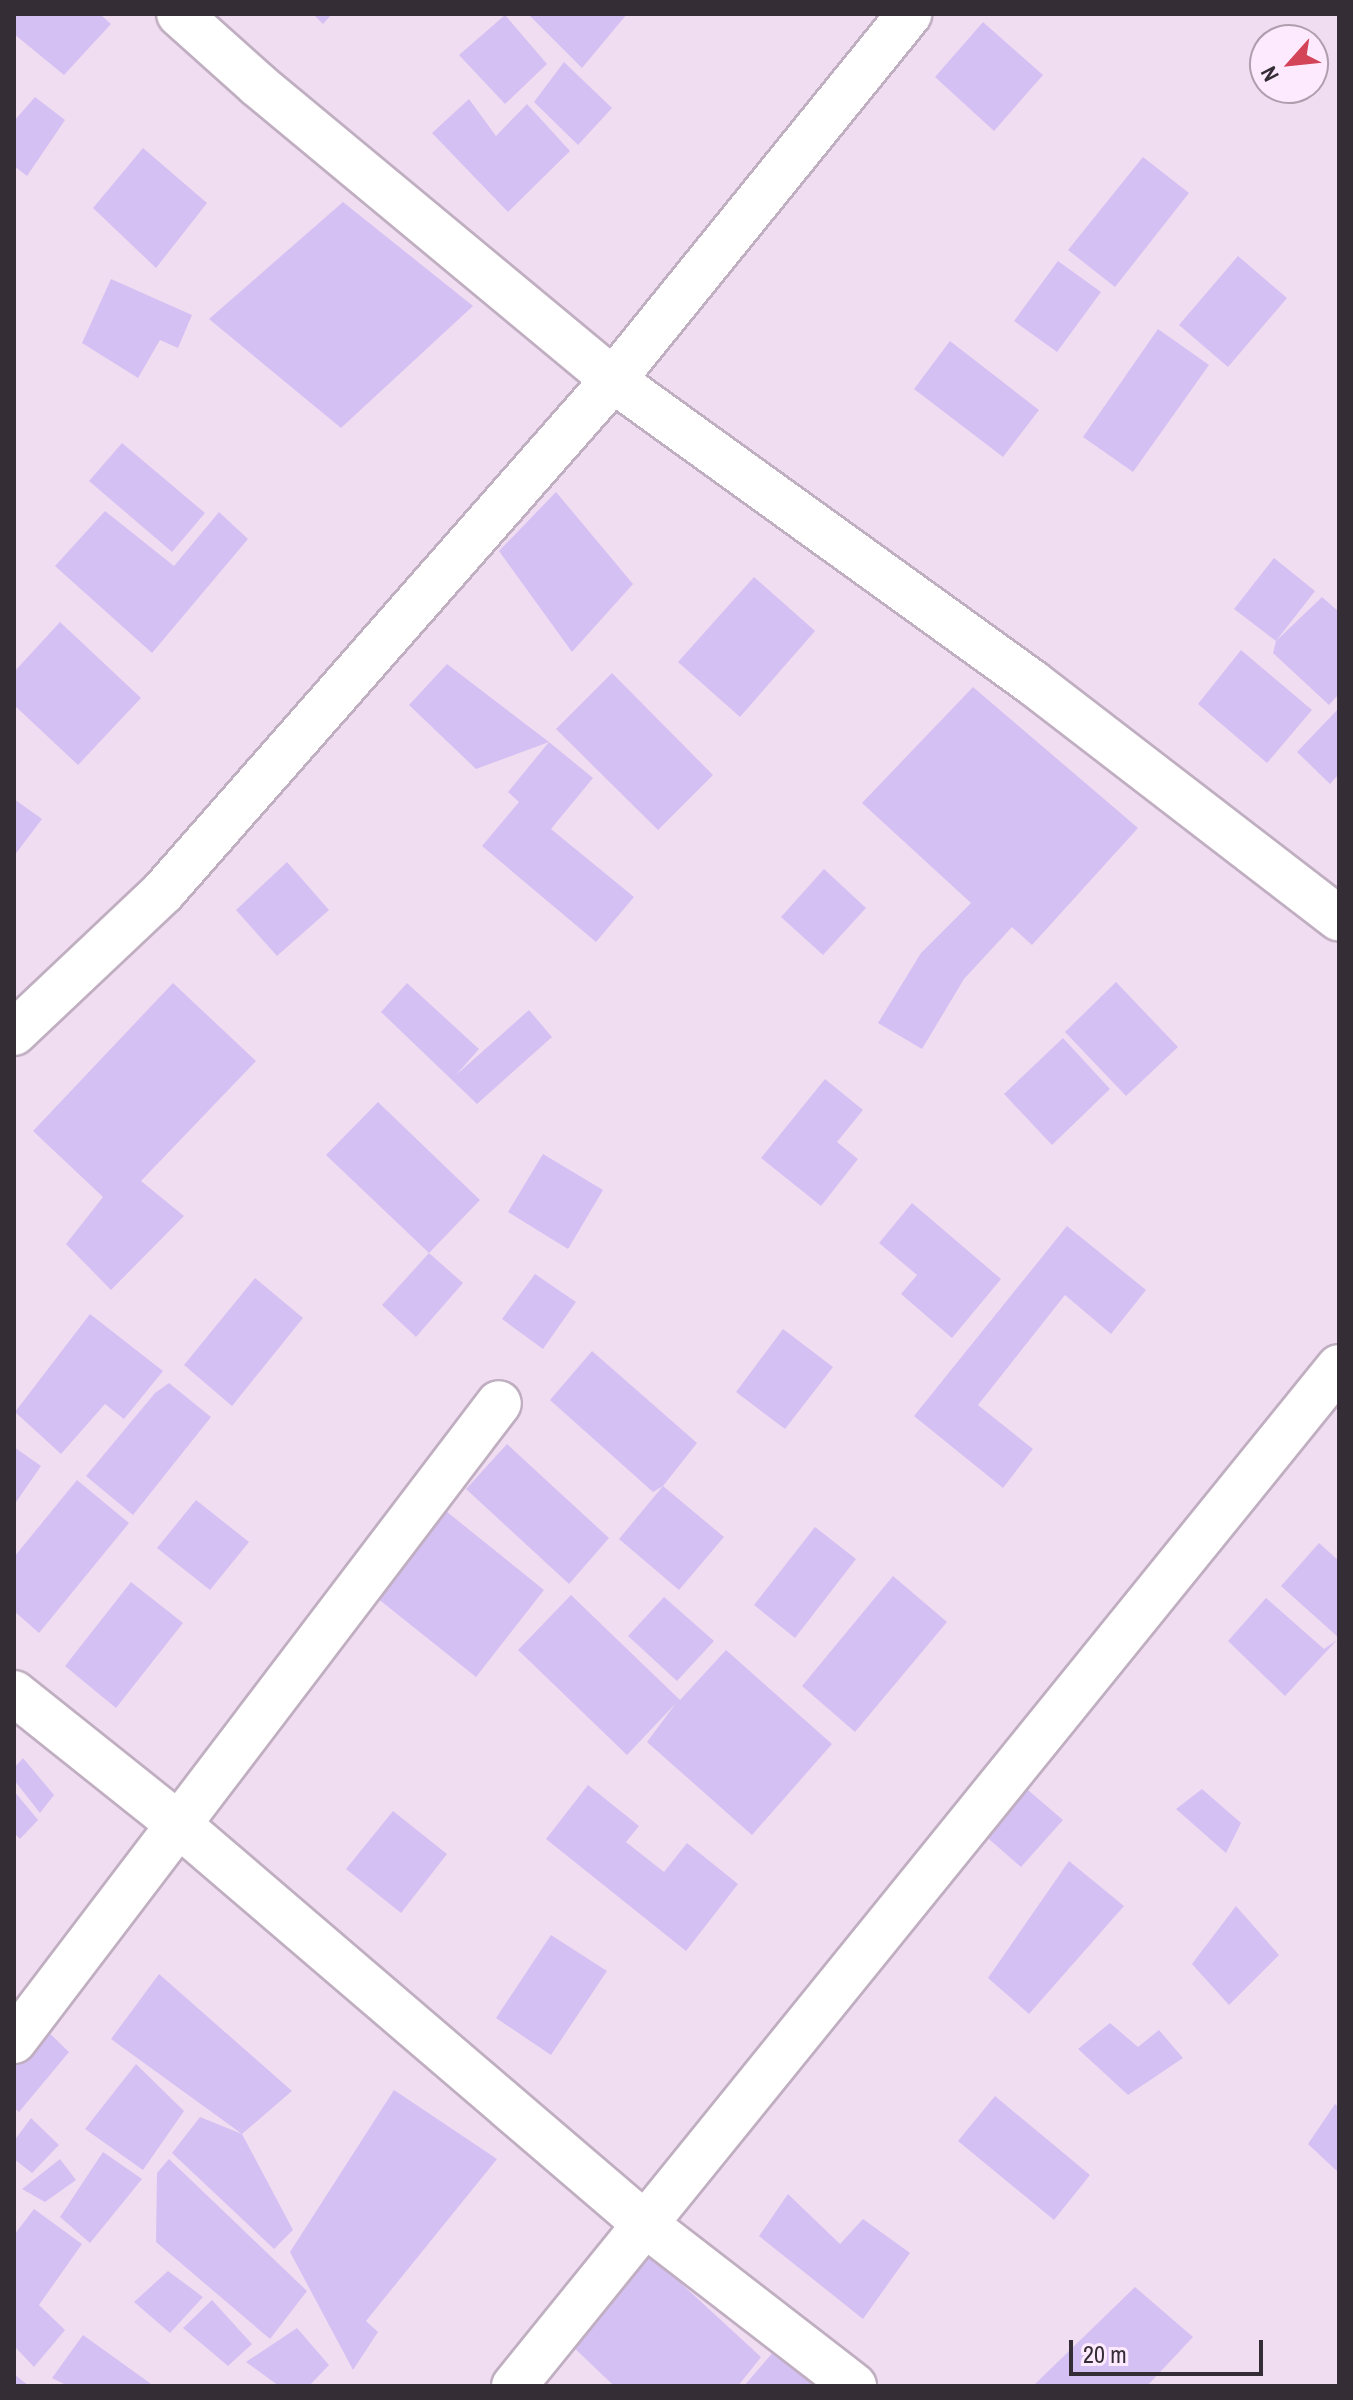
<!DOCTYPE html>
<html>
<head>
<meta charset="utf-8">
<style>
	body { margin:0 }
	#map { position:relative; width:1353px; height:2400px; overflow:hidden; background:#f1ddf1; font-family:"Archivo Narrow",sans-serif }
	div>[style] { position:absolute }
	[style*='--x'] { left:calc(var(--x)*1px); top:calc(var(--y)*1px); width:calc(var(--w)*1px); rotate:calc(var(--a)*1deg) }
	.building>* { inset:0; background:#d5c0f3 }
	.roads { filter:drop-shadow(2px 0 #c0aec1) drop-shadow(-2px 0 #c0aec1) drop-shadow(0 2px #c0aec1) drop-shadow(0 -2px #c0aec1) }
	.street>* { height:44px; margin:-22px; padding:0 22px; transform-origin:22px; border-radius:22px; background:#fff }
	.secondary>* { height:44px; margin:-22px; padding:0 22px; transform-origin:22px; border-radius:22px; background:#fff }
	span { translate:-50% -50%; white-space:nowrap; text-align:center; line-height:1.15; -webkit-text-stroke:6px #feeafe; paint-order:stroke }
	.frame { position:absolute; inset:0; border:16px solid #352d35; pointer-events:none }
	.north { position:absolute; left:1249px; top:24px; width:80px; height:80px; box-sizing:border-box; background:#feeafe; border:2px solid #ae9eae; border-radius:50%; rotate:243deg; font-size:22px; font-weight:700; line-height:32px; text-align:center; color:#352d35 }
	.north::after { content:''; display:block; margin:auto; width:28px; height:36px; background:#d44458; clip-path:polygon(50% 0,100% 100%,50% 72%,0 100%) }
	.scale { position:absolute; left:1069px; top:2340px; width:194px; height:36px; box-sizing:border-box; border:4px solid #352d35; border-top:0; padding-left:10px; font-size:24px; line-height:28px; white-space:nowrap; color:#352d35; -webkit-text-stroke:6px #feeafe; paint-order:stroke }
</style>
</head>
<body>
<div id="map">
	<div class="building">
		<div style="clip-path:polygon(18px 14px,100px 14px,111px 24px,64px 75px,14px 34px,14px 18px)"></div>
		<div style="clip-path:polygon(313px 14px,332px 14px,323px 24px)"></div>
		<div style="clip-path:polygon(528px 14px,627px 14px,582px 68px)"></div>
		<div style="clip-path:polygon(505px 15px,547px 64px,505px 104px,459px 55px)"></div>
		<div style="clip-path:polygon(983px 22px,1043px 75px,994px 131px,935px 77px)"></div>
		<div style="clip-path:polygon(564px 62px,612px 108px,578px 145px,534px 102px)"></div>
		<div style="clip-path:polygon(35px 97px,65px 120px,27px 176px,14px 166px,14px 121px)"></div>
		<div style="clip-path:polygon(469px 99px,496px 136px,527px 104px,570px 151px,508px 212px,432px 133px)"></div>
		<div style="clip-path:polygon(143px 148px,207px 203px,156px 268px,93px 208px)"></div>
		<div style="clip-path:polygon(1143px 157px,1189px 193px,1115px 287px,1068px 250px)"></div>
		<div style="clip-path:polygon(343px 202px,473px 306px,341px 428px,209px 319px)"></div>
		<div style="clip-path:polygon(1238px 256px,1287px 298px,1228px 367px,1179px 325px)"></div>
		<div style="clip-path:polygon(1058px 261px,1101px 292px,1057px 352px,1014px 321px)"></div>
		<div style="clip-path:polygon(111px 279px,192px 315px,178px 348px,160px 340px,138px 378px,82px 343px)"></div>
		<div style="clip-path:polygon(1158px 329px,1209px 365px,1133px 472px,1083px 437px)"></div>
		<div style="clip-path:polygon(950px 341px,1039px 410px,1003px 457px,914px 389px)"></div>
		<div style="clip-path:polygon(122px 443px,205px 513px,172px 552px,89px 481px)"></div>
		<div style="clip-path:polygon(556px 492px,633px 584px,572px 652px,499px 551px)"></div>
		<div style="clip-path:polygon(105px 511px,174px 566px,219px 512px,248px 539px,152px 653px,55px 566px)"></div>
		<div style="clip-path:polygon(1274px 558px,1315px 591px,1276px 641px,1234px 609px)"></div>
		<div style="clip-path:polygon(754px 577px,815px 631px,740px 717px,678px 662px)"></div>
		<div style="clip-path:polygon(1322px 597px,1339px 612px,1339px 694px,1329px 705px,1273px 653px,1276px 641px)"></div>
		<div style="clip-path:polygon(60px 622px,141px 698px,78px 765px,14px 705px,14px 672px)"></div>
		<div style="clip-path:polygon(1241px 650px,1312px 710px,1267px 763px,1198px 704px)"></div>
		<div style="clip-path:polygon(447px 664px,549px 742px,476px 769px,409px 705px)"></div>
		<div style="clip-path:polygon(612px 673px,713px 775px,658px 830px,556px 729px)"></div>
		<div style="clip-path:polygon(973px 687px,1138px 828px,1032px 945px,1012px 927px,964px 979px,922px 1049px,878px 1023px,921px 953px,971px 903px,862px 803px)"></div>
		<div style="clip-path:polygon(1339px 708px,1339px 774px,1330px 784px,1297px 752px)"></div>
		<div style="clip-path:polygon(549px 742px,593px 778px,551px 829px,634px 897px,596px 942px,482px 846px,519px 802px,508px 792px)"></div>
		<div style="clip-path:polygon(14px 799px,42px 819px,14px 856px)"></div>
		<div style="clip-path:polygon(287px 862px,329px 910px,277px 956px,236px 910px)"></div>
		<div style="clip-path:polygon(824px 869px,866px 908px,823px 955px,781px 917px)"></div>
		<div style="clip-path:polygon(1116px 982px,1178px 1047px,1126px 1096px,1065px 1032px)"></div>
		<div style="clip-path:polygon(173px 983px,256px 1061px,141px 1181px,184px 1216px,111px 1290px,66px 1244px,103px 1197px,33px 1131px)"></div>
		<div style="clip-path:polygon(407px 983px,479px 1049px,456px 1075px,529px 1010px,552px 1037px,477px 1104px,381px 1012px)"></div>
		<div style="clip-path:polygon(1063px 1038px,1110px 1089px,1052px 1145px,1004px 1094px)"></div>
		<div style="clip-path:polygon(825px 1079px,863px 1110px,837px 1142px,858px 1159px,821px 1206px,761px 1158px)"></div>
		<div style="clip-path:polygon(378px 1102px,480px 1200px,429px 1253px,326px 1155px)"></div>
		<div style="clip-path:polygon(543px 1154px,603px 1190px,568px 1249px,508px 1212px)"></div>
		<div style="clip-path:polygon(912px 1203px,1001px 1279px,952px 1338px,901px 1294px,917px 1275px,879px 1243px)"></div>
		<div style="clip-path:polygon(1067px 1226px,1146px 1290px,1111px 1334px,1065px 1295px,978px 1405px,1033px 1449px,1003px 1488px,914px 1416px)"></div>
		<div style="clip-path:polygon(429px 1253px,463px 1283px,416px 1337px,382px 1305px)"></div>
		<div style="clip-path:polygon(535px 1274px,576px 1302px,543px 1349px,502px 1319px)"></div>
		<div style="clip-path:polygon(255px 1278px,303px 1318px,232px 1406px,184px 1365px)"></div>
		<div style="clip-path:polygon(90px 1314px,163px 1371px,124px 1419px,105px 1404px,61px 1454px,15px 1412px)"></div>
		<div style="clip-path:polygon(783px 1329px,833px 1367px,785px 1429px,736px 1392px)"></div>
		<div style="clip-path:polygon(592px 1351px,697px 1443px,663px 1486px,653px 1492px,550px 1400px)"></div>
		<div style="clip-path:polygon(169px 1383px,211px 1417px,133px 1515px,86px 1476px,155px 1393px)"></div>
		<div style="clip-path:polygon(507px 1444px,609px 1538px,569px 1584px,466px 1489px)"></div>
		<div style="clip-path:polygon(14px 1447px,41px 1466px,14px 1505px)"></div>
		<div style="clip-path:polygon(77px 1480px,129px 1523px,39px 1633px,14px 1611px,14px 1557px)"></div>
		<div style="clip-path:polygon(663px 1486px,724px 1537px,679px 1590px,619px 1539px)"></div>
		<div style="clip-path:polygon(196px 1500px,249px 1542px,210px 1590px,157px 1548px)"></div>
		<div style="clip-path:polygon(436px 1503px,544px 1590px,476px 1677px,367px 1590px)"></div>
		<div style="clip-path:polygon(815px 1527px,856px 1559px,795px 1638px,754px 1605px)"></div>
		<div style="clip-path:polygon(1319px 1543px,1339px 1561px,1339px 1638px,1281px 1586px)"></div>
		<div style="clip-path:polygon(893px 1576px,947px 1622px,855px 1732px,802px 1686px)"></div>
		<div style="clip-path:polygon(131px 1582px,183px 1623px,116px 1708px,65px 1666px)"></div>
		<div style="clip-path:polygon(571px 1595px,680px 1700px,726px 1650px,832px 1744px,752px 1835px,647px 1742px,676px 1703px,627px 1755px,518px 1650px)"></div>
		<div style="clip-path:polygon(664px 1597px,714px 1641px,677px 1681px,628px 1636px)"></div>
		<div style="clip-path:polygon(1266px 1598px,1324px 1649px,1337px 1640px,1285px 1696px,1228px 1641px)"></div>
		<div style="clip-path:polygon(23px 1758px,54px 1795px,40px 1813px,14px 1780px,14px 1768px)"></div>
		<div style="clip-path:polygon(1015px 1779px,1063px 1820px,1021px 1867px,974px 1826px)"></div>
		<div style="clip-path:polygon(588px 1785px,639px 1826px,626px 1842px,664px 1872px,687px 1843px,738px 1884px,686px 1951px,546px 1839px)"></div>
		<div style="clip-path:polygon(1202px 1789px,1241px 1823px,1226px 1853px,1176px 1809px)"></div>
		<div style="clip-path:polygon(14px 1791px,38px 1820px,20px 1839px,14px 1833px)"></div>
		<div style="clip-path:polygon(393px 1811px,447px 1854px,401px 1913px,346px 1869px)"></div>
		<div style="clip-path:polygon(1069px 1861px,1124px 1906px,1029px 2014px,988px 1978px)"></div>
		<div style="clip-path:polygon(1236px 1906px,1279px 1955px,1229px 2005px,1192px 1964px)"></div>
		<div style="clip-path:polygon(551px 1935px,607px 1971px,551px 2055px,496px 2018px)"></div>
		<div style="clip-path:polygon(159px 1974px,292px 2091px,242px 2134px,293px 2230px,274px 2249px,172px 2153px,200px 2117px,242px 2134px,111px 2039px)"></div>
		<div style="clip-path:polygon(39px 2023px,69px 2052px,19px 2112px,14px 2108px,14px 2055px)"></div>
		<div style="clip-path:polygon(1110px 2023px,1138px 2047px,1159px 2030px,1183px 2058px,1128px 2095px,1078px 2049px)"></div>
		<div style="clip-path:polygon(136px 2064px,184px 2111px,143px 2170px,85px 2129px)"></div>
		<div style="clip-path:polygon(394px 2090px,497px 2159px,366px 2321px,378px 2332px,353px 2370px,290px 2252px)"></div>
		<div style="clip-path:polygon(995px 2096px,1090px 2175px,1054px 2220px,958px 2141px)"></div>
		<div style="clip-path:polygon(1335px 2104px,1339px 2107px,1339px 2173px,1308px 2144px)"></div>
		<div style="clip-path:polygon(31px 2118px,59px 2145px,32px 2173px,14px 2159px,14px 2141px)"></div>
		<div style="clip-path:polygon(103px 2152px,142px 2179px,90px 2243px,60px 2217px)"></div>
		<div style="clip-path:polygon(60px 2159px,76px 2180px,45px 2202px,22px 2189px)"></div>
		<div style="clip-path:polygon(169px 2159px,307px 2291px,270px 2339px,156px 2242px,157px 2173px)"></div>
		<div style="clip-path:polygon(788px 2194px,840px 2244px,863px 2219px,910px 2253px,863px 2319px,759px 2236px)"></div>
		<div style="clip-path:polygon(34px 2209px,82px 2244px,39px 2305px,65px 2330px,34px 2367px,14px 2346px,14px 2235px)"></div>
		<div style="clip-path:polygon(647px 2252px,761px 2357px,738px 2386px,614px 2386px,566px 2340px)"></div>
		<div style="clip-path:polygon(168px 2271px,203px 2297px,170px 2333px,134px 2302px)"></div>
		<div style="clip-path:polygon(1135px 2287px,1193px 2337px,1147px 2386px,1033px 2386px)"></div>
		<div style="clip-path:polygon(212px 2300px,252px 2344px,228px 2366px,183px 2328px)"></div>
		<div style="clip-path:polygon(297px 2328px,329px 2365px,309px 2386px,279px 2386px,246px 2362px)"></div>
		<div style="clip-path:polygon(83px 2335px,154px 2386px,68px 2386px,52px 2378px)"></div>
		<div style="clip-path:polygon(775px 2350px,817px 2386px,744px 2386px)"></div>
		<div style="clip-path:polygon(14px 2374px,29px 2386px,14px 2386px)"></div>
	</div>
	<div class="roads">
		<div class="street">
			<div style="--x:179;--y:14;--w:106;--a:41.9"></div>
			<div style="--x:258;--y:85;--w:462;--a:39.7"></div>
			<div style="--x:14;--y:1693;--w:210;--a:38.6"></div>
			<div style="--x:178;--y:1824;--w:616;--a:40.59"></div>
			<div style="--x:646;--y:2225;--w:263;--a:37.7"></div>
			<div style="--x:14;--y:2041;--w:801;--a:-52.76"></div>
			<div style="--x:514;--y:2386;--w:1311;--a:-51.01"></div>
		</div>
		<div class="secondary">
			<div style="--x:613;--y:380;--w:518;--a:35.81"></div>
			<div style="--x:1033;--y:683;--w:386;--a:37.6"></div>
			<div style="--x:14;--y:1033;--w:205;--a:-43.4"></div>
			<div style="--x:163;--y:892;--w:682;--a:-48.69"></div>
			<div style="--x:613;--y:380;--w:471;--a:-51"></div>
		</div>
	</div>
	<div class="frame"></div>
	<div class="north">N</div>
	<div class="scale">20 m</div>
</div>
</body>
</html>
